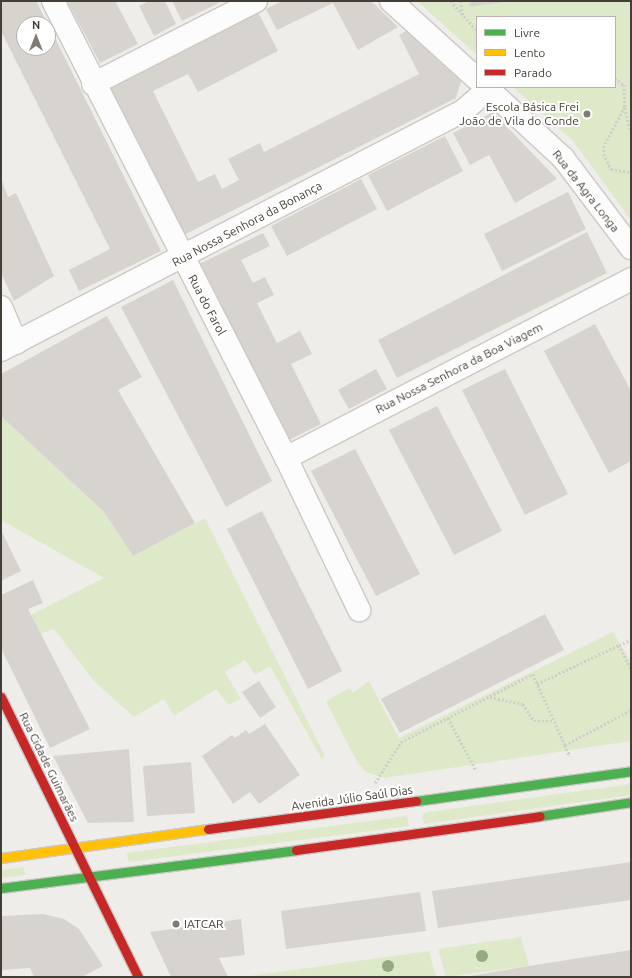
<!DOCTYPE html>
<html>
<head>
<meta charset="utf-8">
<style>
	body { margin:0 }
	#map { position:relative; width:632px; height:978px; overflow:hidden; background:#efede9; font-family:Ubuntu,sans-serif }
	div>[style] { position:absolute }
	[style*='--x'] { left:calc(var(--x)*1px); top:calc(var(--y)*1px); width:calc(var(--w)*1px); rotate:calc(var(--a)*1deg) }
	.green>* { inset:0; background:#dee9ca }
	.building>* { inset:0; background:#d7d4d0 }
	.path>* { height:2.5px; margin-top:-1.25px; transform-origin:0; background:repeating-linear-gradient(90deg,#d0cdcb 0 2px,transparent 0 4px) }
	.roads { filter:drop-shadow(1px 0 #ccc9c5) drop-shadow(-1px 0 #ccc9c5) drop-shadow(0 1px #ccc9c5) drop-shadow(0 -1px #ccc9c5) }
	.street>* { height:22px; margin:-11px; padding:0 11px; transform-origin:11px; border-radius:11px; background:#fdfcfc }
	.fast>* { height:9px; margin:-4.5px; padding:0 4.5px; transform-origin:4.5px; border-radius:4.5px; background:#4caf50 }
	.slow>* { height:9px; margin:-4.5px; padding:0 4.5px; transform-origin:4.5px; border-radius:4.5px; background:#ffc107 }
	.jam>* { height:9px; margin:-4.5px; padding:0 4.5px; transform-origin:4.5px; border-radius:4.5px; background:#c62828 }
	.trees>* { width:12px; height:12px; margin:-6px; border-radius:50%; background:#95aa81 }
	.dots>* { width:11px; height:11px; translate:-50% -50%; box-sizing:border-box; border:2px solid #fff; border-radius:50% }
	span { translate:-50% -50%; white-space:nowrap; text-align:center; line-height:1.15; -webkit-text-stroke:4px #fff; paint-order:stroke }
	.poi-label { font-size:12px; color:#453e36 }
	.right { translate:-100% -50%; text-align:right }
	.left { translate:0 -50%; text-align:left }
	.street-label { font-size:12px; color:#453e36 }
	.frame { position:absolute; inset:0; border:2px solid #453e36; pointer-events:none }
	.legend { position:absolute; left:476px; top:16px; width:140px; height:72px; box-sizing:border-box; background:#fff; border:1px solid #b5b2af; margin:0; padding:5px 7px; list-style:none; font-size:12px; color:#453e36 }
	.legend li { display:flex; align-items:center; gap:8px; height:20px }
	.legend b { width:20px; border:1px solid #b5b2af }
	.north { position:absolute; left:16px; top:16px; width:40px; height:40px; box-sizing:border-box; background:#fff; border:1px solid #b5b2af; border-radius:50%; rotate:0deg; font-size:11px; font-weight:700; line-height:16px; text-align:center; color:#453e36 }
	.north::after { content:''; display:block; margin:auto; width:14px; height:18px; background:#807b75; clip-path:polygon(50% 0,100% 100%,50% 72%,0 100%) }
</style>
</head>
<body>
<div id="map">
	<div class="green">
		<div style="clip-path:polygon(417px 1px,469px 1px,470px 7px,509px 1px,631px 1px,631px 220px,573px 141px,513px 87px,615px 87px,615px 17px,477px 17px,477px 55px)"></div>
		<div style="clip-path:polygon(1px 416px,104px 512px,133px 556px,205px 518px,325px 756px,321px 758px,270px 666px,255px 675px,245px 660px,225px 672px,241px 699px,228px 705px,216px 689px,174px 716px,164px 699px,134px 717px,94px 681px,54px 629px,40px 634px,31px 615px,104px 578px,1px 520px)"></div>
		<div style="clip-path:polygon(613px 632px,631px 662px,631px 741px,384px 778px,366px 772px,357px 762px,326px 701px,350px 688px,353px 693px,369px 681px,399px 738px)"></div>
		<div style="clip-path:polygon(631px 784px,631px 795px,424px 824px,422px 813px)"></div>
		<div style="clip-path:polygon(407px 816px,409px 826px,129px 862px,126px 853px)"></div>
		<div style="clip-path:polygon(24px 867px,25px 875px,1px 878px,1px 870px)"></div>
		<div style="clip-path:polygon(521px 937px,529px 966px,446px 977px,438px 949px)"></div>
		<div style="clip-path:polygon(429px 951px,436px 977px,250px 976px)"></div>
	</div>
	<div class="building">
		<div style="clip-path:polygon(1px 1px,36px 1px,48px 24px,24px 24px,24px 48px,48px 48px,48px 24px,161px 251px,79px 291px,69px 270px,110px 249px,1px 31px)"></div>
		<div style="clip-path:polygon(67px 1px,115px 1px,138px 44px,100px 63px)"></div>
		<div style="clip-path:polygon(149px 1px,165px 1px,176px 24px,154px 36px,139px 6px)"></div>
		<div style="clip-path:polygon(172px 1px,218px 1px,219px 3px,182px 21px)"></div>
		<div style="clip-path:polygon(282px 1px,371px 1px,398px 27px,358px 50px,333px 3px,277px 30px,266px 9px)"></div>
		<div style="clip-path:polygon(469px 1px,504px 1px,504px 2px,470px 7px)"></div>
		<div style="clip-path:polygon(258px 12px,278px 51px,198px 92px,188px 74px,153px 91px,198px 182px,215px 174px,222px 189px,239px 180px,228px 159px,260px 143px,264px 152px,419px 74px,399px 35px,406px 31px,461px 81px,456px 98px,182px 236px,109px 87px)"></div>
		<div style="clip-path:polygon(493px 112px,557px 179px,515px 203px,489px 155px,470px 165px,453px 133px)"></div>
		<div style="clip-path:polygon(445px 136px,463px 171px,387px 211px,368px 175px)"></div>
		<div style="clip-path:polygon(1px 178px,8px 197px,16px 193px,54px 276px,14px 301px,1px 273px)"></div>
		<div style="clip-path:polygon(361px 179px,377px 209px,287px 256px,271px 226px)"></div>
		<div style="clip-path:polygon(568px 192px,586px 229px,502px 271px,484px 234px)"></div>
		<div style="clip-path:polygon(587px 232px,607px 273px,397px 378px,378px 340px)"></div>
		<div style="clip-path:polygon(263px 233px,270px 246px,241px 260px,253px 283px,265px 277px,274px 295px,257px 303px,277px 343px,300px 331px,312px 354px,291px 364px,321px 424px,285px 442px,197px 265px)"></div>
		<div style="clip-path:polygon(173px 280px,272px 481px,226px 507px,121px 307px)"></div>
		<div style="clip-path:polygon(107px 316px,142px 377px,118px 390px,195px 523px,133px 556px,104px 512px,1px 416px,1px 374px)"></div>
		<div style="clip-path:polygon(595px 324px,631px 391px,631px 461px,609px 473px,544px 351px)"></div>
		<div style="clip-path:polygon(376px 369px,387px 389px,349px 409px,338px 390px)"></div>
		<div style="clip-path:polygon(505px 369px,568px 494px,525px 515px,462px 390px)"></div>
		<div style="clip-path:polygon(437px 406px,502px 531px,454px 555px,389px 430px)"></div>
		<div style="clip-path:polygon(355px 449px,420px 574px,376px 596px,311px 471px)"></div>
		<div style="clip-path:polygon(262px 511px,342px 671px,308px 689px,227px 529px)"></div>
		<div style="clip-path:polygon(1px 530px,21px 571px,1px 581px)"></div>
		<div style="clip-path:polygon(33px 580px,43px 603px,28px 609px,90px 729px,50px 748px,1px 648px,1px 595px)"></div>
		<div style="clip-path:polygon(545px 614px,564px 650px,400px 733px,381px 699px)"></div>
		<div style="clip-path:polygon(259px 681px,276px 707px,260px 718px,242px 692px)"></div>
		<div style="clip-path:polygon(265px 724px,300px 775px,259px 804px,250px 792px,233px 804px,202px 756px,232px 735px,235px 738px,246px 730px,249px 734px)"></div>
		<div style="clip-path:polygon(129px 749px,134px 822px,88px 823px,53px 756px)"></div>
		<div style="clip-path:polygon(191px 762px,195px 813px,147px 816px,143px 766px)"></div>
		<div style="clip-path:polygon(631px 862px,631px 900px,438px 928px,432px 891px)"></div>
		<div style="clip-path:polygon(420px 892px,426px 931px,286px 949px,281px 911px)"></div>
		<div style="clip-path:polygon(43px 914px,64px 919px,79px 929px,103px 966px,82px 977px,34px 977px,30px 968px,1px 970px,1px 916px)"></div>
		<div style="clip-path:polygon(241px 919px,245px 955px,219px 958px,228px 977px,171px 977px,150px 932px)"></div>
		<div style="clip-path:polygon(631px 950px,631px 977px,464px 977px,529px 966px)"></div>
	</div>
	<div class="path">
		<div style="--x:451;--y:1;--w:40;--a:49"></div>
		<div style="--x:461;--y:1;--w:16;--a:83"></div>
		<div style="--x:615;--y:78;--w:11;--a:38"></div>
		<div style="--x:624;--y:85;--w:22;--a:87"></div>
		<div style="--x:625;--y:107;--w:44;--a:118.3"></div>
		<div style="--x:604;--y:146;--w:8;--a:90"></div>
		<div style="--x:604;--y:154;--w:17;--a:65"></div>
		<div style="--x:611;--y:169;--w:20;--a:9"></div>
		<div style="--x:625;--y:108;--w:25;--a:76"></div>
		<div style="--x:619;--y:645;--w:13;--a:-23"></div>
		<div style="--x:537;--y:684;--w:91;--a:-25.4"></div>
		<div style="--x:619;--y:645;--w:27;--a:63"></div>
		<div style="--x:490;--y:697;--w:34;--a:12"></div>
		<div style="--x:523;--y:704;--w:20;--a:57"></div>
		<div style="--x:534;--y:721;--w:20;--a:0"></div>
		<div style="--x:448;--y:718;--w:59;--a:61.7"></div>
		<div style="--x:565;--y:745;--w:12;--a:66"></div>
		<div style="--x:375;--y:783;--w:49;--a:-57.6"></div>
		<div style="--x:401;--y:742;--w:148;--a:-27.3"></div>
		<div style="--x:533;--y:674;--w:78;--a:65.7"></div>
		<div style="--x:565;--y:745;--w:75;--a:-27.9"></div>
	</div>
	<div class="roads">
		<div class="street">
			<div style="--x:53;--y:1;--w:513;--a:62.99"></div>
			<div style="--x:286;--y:458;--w:169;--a:64.3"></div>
			<div style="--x:391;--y:1;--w:116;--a:42.2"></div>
			<div style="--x:93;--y:84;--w:183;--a:-27"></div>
			<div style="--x:486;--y:87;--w:105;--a:42.7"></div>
			<div style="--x:563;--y:158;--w:113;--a:52.9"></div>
			<div style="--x:1;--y:307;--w:39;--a:67"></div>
			<div style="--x:1;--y:350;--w:520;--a:-27.35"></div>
			<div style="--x:463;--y:111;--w:33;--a:-41"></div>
			<div style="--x:286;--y:458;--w:389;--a:-27.4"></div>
		</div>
		<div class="fast">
			<div style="--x:416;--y:801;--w:217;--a:-7.9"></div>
			<div style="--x:540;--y:816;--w:92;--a:-8.7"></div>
			<div style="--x:1;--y:888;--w:297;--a:-7.3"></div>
		</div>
		<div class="slow">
			<div style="--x:1;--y:858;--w:209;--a:-8"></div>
		</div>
		<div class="jam">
			<div style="--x:1;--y:697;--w:312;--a:63.9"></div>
			<div style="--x:208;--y:829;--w:210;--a:-7.7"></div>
			<div style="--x:296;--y:850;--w:246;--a:-7.9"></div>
		</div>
	</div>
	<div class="trees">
		<div style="left:482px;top:956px"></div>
		<div style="left:388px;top:966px"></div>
	</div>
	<div class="dots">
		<div style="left:587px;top:114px;background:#807b75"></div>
		<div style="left:176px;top:924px;background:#807b75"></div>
	</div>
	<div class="poi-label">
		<span class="right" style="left:579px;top:114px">Escola Básica Frei<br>João de Vila do Conde</span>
		<span class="left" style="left:184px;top:924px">IATCAR</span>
	</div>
	<div class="street-label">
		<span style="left:586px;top:191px;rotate:52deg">Rua da Agra Longa</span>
		<span style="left:247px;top:224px;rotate:-28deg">Rua Nossa Senhora da Bonança</span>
		<span style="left:207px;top:305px;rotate:62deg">Rua do Farol</span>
		<span style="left:459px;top:368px;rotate:-27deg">Rua Nossa Senhora da Boa Viagem</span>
		<span style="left:49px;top:767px;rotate:64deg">Rua Cidade Guimarães</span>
		<span style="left:352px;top:798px;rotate:-8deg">Avenida Júlio Saúl Dias</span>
	</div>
	<div class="frame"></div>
	<ul class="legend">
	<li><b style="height:5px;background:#4caf50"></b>Livre</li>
	<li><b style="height:5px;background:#ffc107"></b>Lento</li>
	<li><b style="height:5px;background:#c62828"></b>Parado</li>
	</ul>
	<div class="north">N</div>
</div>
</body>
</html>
